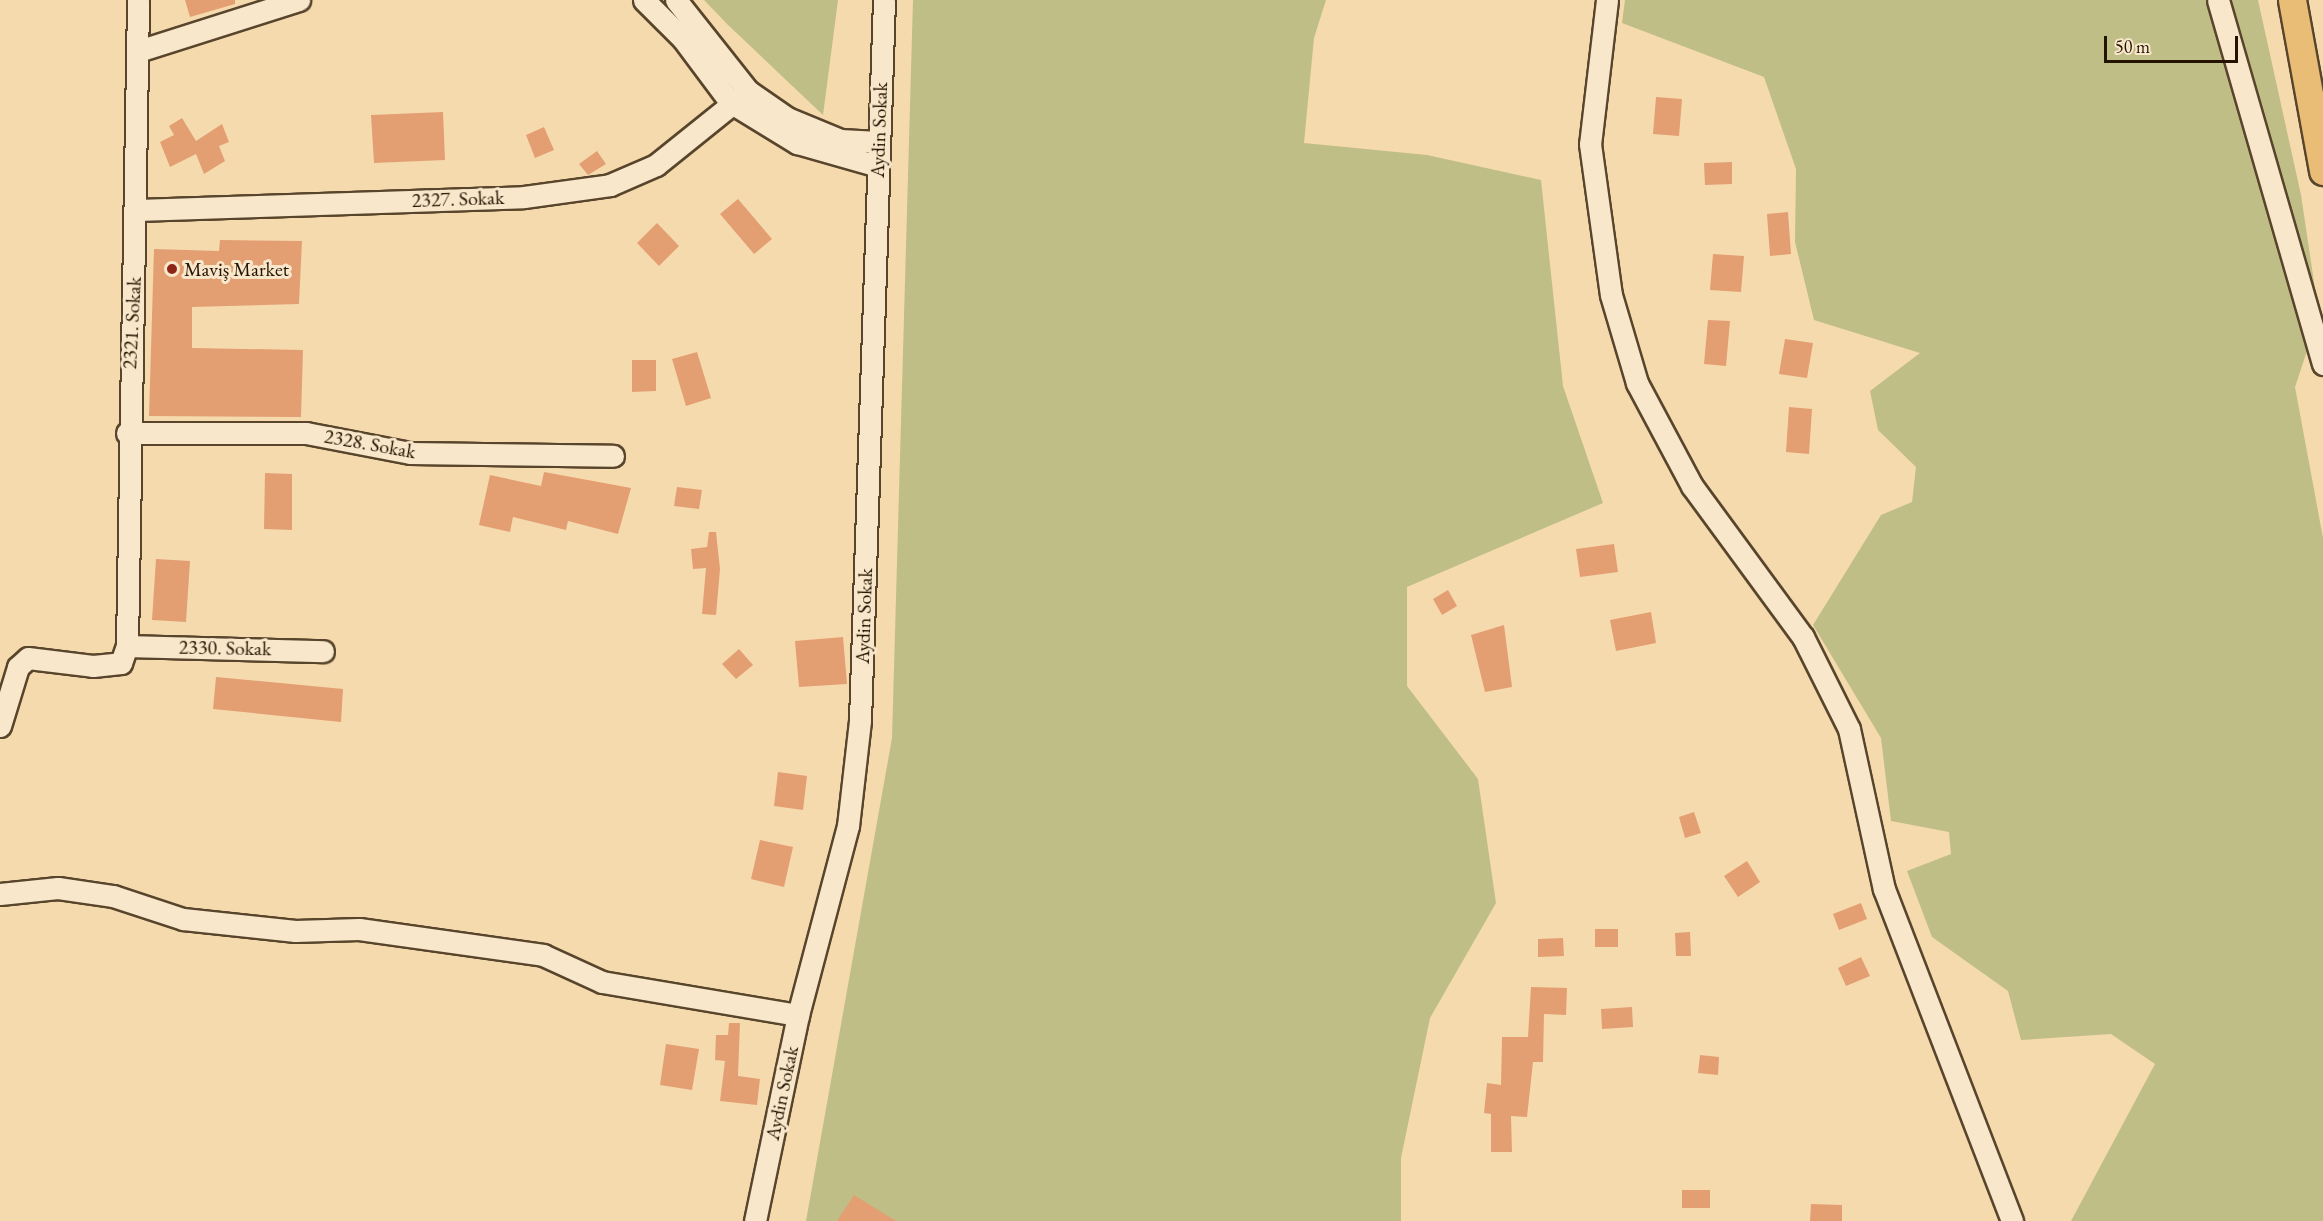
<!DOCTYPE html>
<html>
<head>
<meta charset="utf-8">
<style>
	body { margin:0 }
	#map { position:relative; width:2323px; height:1221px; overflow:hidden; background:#f5daae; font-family:"EB Garamond",serif }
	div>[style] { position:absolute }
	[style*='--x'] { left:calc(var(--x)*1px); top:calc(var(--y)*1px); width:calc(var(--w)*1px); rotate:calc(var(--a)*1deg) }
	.green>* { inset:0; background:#c0be87 }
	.building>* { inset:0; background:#e39f72 }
	.roads { filter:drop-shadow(2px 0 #58452c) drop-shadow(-2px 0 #58452c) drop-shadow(0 2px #58452c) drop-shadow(0 -2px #58452c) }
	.minor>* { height:21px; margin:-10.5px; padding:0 10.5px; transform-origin:10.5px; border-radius:10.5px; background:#f8e7ca }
	.major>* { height:27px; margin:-13.5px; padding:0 13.5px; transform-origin:13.5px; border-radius:13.5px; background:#eabd77 }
	.dots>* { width:16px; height:16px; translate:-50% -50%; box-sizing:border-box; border:3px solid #f8e7ca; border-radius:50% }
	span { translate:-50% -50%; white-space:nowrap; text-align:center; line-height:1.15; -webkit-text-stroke:6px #f8e7ca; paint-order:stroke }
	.street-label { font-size:20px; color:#231300 }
	.poi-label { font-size:20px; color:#231300 }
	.left { translate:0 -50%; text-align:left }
	.scale { position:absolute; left:2104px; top:36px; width:134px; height:27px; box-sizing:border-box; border:3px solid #231300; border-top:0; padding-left:8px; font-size:18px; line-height:21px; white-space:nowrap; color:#231300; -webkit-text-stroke:4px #f8e7ca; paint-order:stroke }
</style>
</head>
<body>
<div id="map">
	<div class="green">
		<div style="clip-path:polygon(704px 0,838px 0,823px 115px,727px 24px)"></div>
		<div style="clip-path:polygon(913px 0,1326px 0,1314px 38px,1304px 143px,1427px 155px,1541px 180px,1563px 386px,1603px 503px,1407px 587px,1407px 686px,1478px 779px,1496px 903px,1430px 1018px,1401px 1158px,1401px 1221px,806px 1221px,892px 738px)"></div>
		<div style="clip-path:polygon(1625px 0,2258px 0,2301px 195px,2319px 315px,2295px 387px,2323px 538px,2323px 1221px,2071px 1221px,2155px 1064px,2111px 1034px,2021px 1040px,2008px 991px,1932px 937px,1907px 871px,1951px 854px,1949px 832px,1891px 821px,1881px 738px,1813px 625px,1881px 515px,1912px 502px,1916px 467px,1878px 430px,1870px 391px,1920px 353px,1814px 320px,1795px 242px,1796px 169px,1764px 77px,1622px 23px)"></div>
	</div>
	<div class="building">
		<div style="clip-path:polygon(185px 0,235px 0,235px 4px,190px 17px)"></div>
		<div style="clip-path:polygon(1656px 97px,1682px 99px,1679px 136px,1653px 134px)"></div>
		<div style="clip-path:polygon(443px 112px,445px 160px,374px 163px,371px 115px)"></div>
		<div style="clip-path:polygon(182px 118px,196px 141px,222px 124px,229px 142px,219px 146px,225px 161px,204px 174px,196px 154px,170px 167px,160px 142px,174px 135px,169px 126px)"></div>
		<div style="clip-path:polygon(544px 127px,554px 150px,535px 158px,526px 135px)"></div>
		<div style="clip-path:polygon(597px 151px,606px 164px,588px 175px,579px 164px)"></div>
		<div style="clip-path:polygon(1732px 162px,1732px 184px,1705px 185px,1704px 163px)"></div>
		<div style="clip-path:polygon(738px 199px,772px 239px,754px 254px,720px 214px)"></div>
		<div style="clip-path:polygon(1788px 212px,1791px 254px,1770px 256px,1767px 214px)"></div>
		<div style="clip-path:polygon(657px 223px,679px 246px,659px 266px,637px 243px)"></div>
		<div style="clip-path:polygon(220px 240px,302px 241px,299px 304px,192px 307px,192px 348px,303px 350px,301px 417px,149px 416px,154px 249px,219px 251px)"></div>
		<div style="clip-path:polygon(1713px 254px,1744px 256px,1741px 292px,1710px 290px)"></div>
		<div style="clip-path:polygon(1708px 320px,1730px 321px,1726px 366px,1704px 364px)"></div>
		<div style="clip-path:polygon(1785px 339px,1813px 343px,1807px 378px,1779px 374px)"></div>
		<div style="clip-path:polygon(697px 352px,711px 398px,686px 406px,672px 359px)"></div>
		<div style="clip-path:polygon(632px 360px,656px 360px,656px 391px,632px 392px)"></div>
		<div style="clip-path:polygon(1789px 407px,1812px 409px,1809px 454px,1786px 452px)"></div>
		<div style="clip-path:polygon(544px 472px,631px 488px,618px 534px,568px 521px,566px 530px,513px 517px,510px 532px,479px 525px,490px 475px,541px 486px)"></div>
		<div style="clip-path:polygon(265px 473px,292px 474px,292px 530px,264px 529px)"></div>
		<div style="clip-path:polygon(677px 487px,702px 490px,699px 509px,674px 506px)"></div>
		<div style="clip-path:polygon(709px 532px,716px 532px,720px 569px,716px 615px,702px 614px,706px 568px,693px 569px,691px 549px,707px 547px)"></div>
		<div style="clip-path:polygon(1614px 544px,1618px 572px,1580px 577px,1576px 549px)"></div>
		<div style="clip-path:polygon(156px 559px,190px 561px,186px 622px,152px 620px)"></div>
		<div style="clip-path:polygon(1448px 590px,1457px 606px,1442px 615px,1433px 599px)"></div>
		<div style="clip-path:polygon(1651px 612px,1656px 643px,1616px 651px,1610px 620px)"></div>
		<div style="clip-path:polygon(1504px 625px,1512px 687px,1485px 692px,1471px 635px)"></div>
		<div style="clip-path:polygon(843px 637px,847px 684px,799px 687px,795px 641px)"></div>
		<div style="clip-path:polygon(739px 649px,753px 665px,736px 679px,722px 664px)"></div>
		<div style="clip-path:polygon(216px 677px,343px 689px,341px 722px,213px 709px)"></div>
		<div style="clip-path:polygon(778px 772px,807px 776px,803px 810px,774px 806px)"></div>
		<div style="clip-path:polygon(1694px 812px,1701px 833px,1685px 838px,1679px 817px)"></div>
		<div style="clip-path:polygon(760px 840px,793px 847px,784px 887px,751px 879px)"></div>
		<div style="clip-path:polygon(1747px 861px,1760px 882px,1738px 897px,1724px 876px)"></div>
		<div style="clip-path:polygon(1861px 903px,1867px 919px,1839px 930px,1833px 914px)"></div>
		<div style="clip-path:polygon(1595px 929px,1618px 929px,1618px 947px,1595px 947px)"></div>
		<div style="clip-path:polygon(1690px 932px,1691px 956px,1676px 956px,1675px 933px)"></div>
		<div style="clip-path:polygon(1563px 938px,1564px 956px,1538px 957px,1538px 939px)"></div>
		<div style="clip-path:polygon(1861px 957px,1870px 976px,1846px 986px,1838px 968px)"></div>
		<div style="clip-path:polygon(1531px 987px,1567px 988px,1566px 1015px,1544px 1014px,1543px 1062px,1533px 1062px,1527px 1117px,1511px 1116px,1512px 1152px,1491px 1152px,1491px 1114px,1484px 1113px,1487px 1083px,1501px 1085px,1502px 1037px,1528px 1037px)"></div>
		<div style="clip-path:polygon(1632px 1007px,1633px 1027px,1602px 1029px,1601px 1009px)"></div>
		<div style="clip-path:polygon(729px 1023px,740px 1023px,738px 1076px,760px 1079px,757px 1105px,720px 1101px,725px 1061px,715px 1060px,716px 1035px,728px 1035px)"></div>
		<div style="clip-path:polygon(666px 1044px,699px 1049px,692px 1090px,660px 1085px)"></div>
		<div style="clip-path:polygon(1700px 1055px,1719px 1057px,1718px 1075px,1698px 1073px)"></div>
		<div style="clip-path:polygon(1682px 1190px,1710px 1190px,1710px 1208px,1682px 1208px)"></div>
		<div style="clip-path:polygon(854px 1195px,896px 1221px,837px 1221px)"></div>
		<div style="clip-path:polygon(1811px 1204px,1842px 1205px,1842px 1221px,1810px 1221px)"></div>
	</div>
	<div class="roads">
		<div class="minor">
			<div style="--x:644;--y:0;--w:55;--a:45"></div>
			<div style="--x:683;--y:39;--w:79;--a:53.3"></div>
			<div style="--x:730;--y:102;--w:79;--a:31.5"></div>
			<div style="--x:797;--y:143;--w:84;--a:15.9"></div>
			<div style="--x:676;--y:0;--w:116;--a:51.6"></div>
			<div style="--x:748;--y:91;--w:47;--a:34.7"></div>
			<div style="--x:787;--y:118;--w:57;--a:22.5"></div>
			<div style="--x:840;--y:140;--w:39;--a:3"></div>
			<div style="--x:1607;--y:0;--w:145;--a:96.7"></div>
			<div style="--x:1590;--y:144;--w:152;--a:82.1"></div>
			<div style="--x:1611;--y:295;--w:92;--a:73.5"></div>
			<div style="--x:1637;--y:383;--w:117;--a:61.9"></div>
			<div style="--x:1692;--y:486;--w:187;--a:53.7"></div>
			<div style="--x:1803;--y:637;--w:103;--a:63.4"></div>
			<div style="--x:1849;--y:729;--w:164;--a:77.7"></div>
			<div style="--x:1884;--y:889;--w:356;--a:68.9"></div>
			<div style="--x:2218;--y:0;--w:379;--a:73.9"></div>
			<div style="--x:138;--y:51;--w:169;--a:-17.6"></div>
			<div style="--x:137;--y:210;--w:387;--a:-1.9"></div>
			<div style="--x:524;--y:197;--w:87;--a:-7.9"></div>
			<div style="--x:610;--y:185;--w:50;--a:-23.5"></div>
			<div style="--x:656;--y:165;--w:118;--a:-38.8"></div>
			<div style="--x:127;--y:433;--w:179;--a:0"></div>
			<div style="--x:306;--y:433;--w:106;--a:10.9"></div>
			<div style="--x:410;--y:453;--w:203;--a:0.8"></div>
			<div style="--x:127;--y:646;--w:196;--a:1.5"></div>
			<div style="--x:0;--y:726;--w:62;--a:-73"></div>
			<div style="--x:18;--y:667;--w:13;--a:-42"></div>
			<div style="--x:28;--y:658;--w:65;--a:7"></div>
			<div style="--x:93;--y:666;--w:28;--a:-6"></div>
			<div style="--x:121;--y:663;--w:18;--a:-71"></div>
			<div style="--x:127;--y:646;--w:646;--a:-89.02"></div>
			<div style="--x:0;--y:894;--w:58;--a:-5.9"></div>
			<div style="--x:58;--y:888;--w:56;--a:8.3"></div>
			<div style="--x:113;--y:896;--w:74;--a:18.2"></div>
			<div style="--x:183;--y:919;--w:113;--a:6.1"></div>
			<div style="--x:295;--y:931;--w:64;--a:-1.8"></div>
			<div style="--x:359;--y:929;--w:186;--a:8"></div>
			<div style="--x:543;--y:955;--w:65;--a:24.6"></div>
			<div style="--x:602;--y:982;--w:199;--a:9.6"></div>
			<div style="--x:755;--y:1221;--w:210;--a:-78.2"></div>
			<div style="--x:798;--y:1015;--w:196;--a:-75.2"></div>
			<div style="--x:848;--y:826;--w:107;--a:-83.5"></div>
			<div style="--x:860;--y:720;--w:720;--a:-88.09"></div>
		</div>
		<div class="major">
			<div style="--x:2292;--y:0;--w:174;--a:79.7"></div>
		</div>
	</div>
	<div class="dots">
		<div style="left:172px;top:269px;background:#8f2418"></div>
	</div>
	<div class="street-label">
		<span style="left:879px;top:130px;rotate:-88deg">Aydin Sokak</span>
		<span style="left:458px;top:199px;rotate:-2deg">2327. Sokak</span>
		<span style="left:132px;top:323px;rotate:-87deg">2321. Sokak</span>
		<span style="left:370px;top:444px;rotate:10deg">2328. Sokak</span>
		<span style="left:864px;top:616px;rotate:-88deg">Aydin Sokak</span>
		<span style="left:225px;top:648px;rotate:1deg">2330. Sokak</span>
		<span style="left:782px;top:1093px;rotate:-78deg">Aydin Sokak</span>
	</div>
	<div class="poi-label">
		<span class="left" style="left:184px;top:269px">Maviş Market</span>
	</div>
	<div class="scale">50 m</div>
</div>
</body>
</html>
